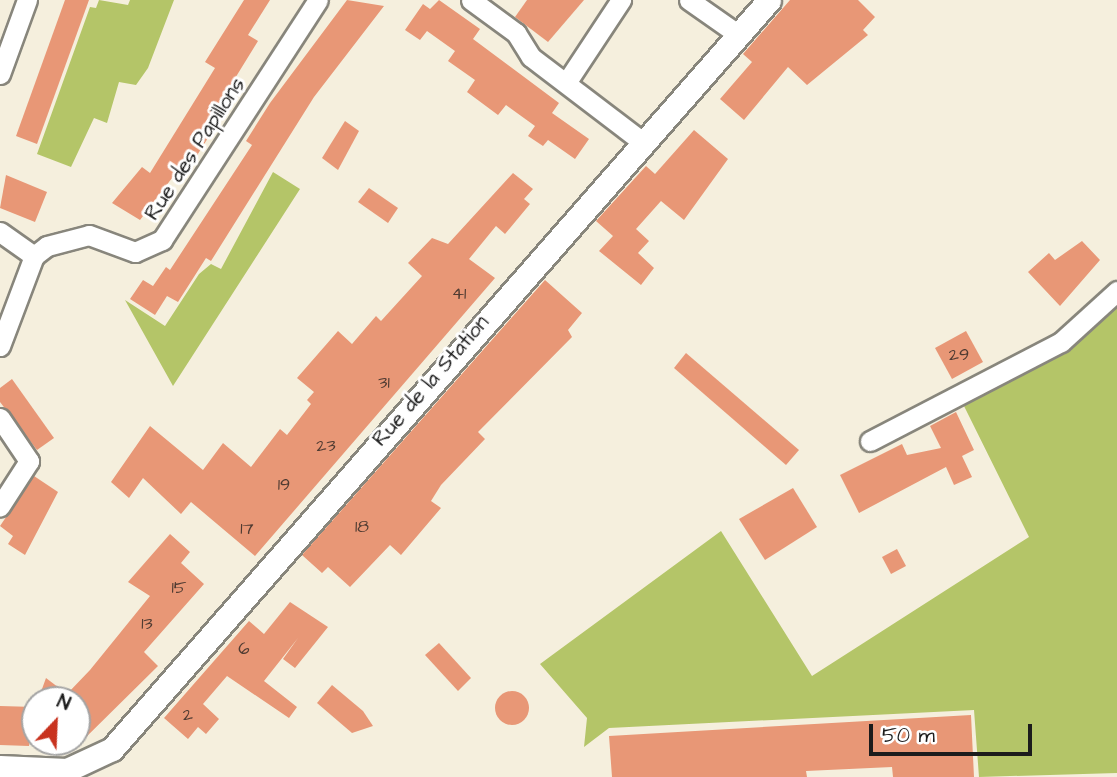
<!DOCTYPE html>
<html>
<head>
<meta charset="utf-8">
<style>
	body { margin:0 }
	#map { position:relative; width:1117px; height:777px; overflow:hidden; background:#f5efdd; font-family:"Architects Daughter",sans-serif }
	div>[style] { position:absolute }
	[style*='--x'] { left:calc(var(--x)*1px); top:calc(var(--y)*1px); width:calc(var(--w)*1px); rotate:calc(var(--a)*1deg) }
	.green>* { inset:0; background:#b4c568 }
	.building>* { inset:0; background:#e89776 }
	.round { border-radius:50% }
	.roads { filter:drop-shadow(2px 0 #88867c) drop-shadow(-2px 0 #88867c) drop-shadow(0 2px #88867c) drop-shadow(0 -2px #88867c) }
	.minor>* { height:19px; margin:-9.5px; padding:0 9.5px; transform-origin:9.5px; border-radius:9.5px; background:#fff }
	.tertiary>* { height:23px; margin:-11.5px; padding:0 11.5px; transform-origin:11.5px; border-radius:11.5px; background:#fff }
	span { translate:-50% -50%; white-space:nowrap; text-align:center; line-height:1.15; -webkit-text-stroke:6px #fff; paint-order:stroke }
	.number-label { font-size:18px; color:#4f3b32 }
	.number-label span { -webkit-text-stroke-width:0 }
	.street-label { font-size:21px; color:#1c1c1c }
	.north { position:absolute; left:21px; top:686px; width:70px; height:70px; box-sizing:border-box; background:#fff; border:2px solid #a4a4a4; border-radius:50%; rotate:23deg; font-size:19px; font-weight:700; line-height:28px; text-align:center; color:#1c1c1c }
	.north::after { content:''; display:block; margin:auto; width:24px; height:32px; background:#c8321e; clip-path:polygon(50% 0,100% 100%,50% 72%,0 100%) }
	.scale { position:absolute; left:869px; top:724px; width:163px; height:32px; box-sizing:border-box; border:4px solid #1c1c1c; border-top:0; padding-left:9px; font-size:21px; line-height:24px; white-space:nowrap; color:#1c1c1c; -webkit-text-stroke:5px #fff; paint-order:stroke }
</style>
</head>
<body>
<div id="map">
	<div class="green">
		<div style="clip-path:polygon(99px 0,128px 5px,130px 0,174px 0,148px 68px,136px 85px,119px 82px,107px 123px,94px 118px,71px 167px,37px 154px,90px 7px,96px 8px)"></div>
		<div style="clip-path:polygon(273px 172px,300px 189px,173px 386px,125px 300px,165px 326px,199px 274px,211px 264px,221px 269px)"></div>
		<div style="clip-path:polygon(1117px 298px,1117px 773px,979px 777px,974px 710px,609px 728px,584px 747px,587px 718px,540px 664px,721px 531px,812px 676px,1029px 537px,963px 404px)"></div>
	</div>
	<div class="building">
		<div style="clip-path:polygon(65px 0,89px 0,37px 144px,16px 136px)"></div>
		<div style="clip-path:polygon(244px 0,270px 0,248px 35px,258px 41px,221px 101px,228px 106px,191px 165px,185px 161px,140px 220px,112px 203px,142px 167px,150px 173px,215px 68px,205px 62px)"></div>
		<div style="clip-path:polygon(347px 0,384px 6px,314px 97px,211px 261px,206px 258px,178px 302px,167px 296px,155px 315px,130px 299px,143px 280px,153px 286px,166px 267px,170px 270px,252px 145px,246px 141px,270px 103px)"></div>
		<div style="clip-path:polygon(439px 0,480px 29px,473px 39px,559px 103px,552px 113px,589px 139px,575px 159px,548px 140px,543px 146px,528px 136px,535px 126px,506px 105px,498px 115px,467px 92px,475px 80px,448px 61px,455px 51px,427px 31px,420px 40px,405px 30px,423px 4px,430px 9px)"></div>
		<div style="clip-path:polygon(527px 0,584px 0,548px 42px,515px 17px)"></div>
		<div style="clip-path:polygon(790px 0,858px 0,875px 17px,863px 30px,868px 35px,807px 85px,788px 67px,744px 120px,720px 99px,752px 62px,743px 54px)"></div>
		<div style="clip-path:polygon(345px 121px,359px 131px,338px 170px,322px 158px)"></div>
		<div style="clip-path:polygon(694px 130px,728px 159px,684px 220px,661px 201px,636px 229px,649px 241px,638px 253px,654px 268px,641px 285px,599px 251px,613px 236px,596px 221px,646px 166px,655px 174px)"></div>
		<div style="clip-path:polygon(513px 173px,533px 189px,524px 199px,530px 204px,505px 234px,496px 226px,469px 259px,495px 278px,255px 556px,191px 502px,181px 514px,143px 478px,129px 498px,111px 482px,150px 426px,203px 470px,223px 443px,251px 467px,280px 429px,287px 435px,311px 404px,307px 400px,314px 392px,297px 378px,338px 331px,352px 344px,376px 316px,381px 321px,422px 276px,408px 263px,432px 238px,448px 244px)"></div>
		<div style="clip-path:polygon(6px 175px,47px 192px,35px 222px,0 208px)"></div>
		<div style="clip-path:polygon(369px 188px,398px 208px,388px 223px,358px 202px)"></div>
		<div style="clip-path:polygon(1082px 241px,1100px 260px,1060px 306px,1028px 272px,1049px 253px,1055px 260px)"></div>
		<div style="clip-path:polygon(545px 280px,582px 313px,568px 330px,572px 337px,478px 432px,485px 439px,441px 485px,431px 501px,441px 508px,401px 555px,390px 545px,350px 587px,328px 567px,322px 573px,302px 555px)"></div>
		<div style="clip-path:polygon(966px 331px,983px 362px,952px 379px,935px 348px)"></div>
		<div style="clip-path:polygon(686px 353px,799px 450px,786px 465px,674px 368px)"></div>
		<div style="clip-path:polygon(12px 379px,54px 438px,37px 450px,0 402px,0 388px)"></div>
		<div style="clip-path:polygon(956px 412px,974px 450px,962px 456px,972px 477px,954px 485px,946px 467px,859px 513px,840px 475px,902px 444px,907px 455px,941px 448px,930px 426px)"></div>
		<div style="clip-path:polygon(34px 476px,58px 492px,25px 555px,8px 544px,13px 536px,0 526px)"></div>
		<div style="clip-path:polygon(793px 488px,817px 527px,765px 560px,739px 519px)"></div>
		<div style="clip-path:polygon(170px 534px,190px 552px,181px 563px,204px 584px,144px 652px,158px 666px,77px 746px,77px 700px,38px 700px,46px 678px,67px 694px,90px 670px,150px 596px,128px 582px)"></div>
		<div style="clip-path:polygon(897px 549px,906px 566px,891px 574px,882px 557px)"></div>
		<div style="clip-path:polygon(290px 602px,328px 627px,295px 668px,283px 659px,298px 638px,264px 681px,297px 707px,289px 718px,227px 676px,203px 704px,219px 719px,206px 734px,198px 727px,188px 739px,164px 718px,249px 621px,264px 634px)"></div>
		<div style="clip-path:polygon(439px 643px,471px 678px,458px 691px,425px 655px)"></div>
		<div style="clip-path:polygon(332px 685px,363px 711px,373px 726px,352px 733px,317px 703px)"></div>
		<div class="round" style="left:495px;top:691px;width:34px;height:34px"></div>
		<div style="clip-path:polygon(0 706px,35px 707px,29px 746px,0 745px)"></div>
		<div style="clip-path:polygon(971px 715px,974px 777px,893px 777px,892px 767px,806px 771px,807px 777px,612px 777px,609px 736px)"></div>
	</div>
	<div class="roads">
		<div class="minor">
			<div style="--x:471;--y:0;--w:56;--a:36.3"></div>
			<div style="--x:516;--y:33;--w:28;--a:58"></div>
			<div style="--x:531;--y:57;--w:143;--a:37.3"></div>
			<div style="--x:689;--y:0;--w:61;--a:35"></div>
			<div style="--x:0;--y:74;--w:79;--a:-70"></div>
			<div style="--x:566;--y:83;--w:100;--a:-56.5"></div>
			<div style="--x:0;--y:232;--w:42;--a:35.2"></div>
			<div style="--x:0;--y:346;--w:96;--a:-69.3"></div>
			<div style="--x:34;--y:256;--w:16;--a:-38"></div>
			<div style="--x:47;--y:246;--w:43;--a:-14.7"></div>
			<div style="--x:89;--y:235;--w:49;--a:20.3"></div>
			<div style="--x:135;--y:252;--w:30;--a:-24"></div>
			<div style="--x:162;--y:240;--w:286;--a:-57"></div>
			<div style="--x:0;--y:418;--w:52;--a:56"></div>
			<div style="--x:29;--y:461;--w:54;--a:122.8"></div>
			<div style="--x:870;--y:441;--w:215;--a:-27.4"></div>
			<div style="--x:1061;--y:342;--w:76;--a:-42.3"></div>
		</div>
		<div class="tertiary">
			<div style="--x:0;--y:767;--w:67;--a:2.6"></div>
			<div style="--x:67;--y:770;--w:50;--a:-25"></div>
			<div style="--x:112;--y:749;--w:996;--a:-48.74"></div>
		</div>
	</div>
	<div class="number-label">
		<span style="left:459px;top:294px">41</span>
		<span style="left:959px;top:355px">29</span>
		<span style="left:384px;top:383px">31</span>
		<span style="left:326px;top:446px">23</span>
		<span style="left:284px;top:485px">19</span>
		<span style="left:362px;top:527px">18</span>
		<span style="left:247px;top:529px">17</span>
		<span style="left:179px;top:588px">15</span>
		<span style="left:147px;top:624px">13</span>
		<span style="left:244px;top:649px">6</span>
		<span style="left:188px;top:715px">2</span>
	</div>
	<div class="street-label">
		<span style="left:195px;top:149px;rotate:-57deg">Rue des Papillons</span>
		<span style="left:431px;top:381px;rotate:-49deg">Rue de la Station</span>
	</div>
	<div class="north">N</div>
	<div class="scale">50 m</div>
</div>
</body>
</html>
